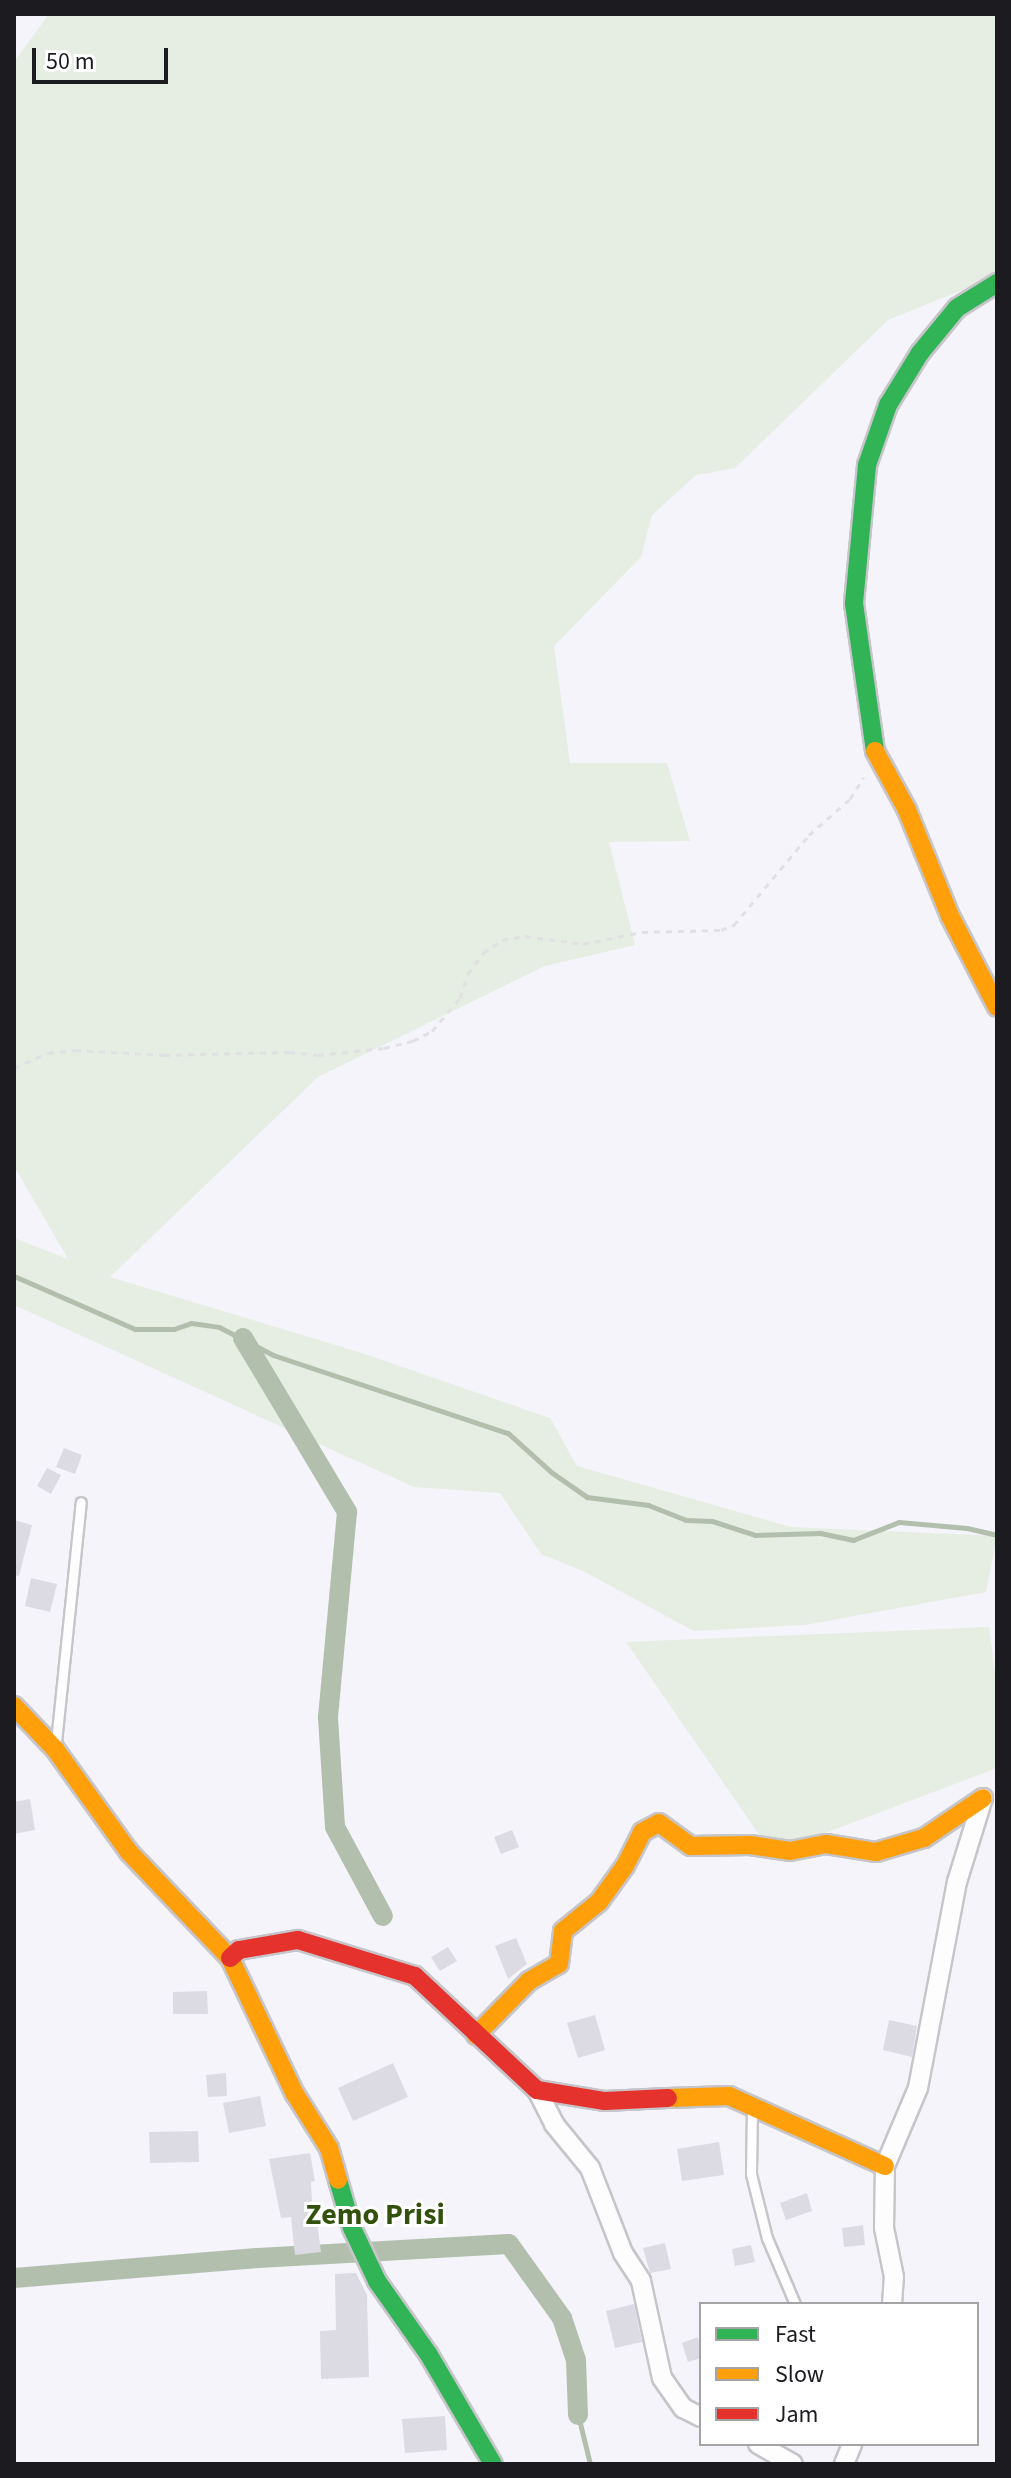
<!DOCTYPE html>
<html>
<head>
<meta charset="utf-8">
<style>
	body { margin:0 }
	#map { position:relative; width:1011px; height:2478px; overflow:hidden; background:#f5f4fb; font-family:"Source Sans 3",sans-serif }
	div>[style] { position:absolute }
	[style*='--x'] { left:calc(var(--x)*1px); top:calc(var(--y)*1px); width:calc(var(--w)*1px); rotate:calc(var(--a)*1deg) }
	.green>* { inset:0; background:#e6ede3 }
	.stream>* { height:5px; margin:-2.5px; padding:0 2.5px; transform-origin:2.5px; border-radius:2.5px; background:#b3bfad }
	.canal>* { height:20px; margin:-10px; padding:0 10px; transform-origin:10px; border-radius:10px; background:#b3bfad }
	.building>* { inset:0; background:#dcdae3 }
	.path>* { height:3px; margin-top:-1.5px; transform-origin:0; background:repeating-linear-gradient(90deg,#e1e0e3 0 6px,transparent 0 12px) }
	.roads { filter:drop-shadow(2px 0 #c6c5ca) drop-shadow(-2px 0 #c6c5ca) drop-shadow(0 2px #c6c5ca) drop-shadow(0 -2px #c6c5ca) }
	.lane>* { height:9px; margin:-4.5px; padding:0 4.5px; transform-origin:4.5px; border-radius:4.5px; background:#fefdfe }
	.street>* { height:18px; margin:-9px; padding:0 9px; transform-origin:9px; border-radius:9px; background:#fefdfe }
	.fast>* { height:18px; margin:-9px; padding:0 9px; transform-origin:9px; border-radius:9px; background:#30b455 }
	.slow>* { height:18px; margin:-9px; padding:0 9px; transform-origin:9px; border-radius:9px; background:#ff9f0a }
	.jam>* { height:18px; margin:-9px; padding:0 9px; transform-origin:9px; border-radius:9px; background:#e5322d }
	span { translate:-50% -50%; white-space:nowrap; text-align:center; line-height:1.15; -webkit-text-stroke:6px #fff; paint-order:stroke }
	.neighbourhood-label { font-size:30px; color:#32510d; font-weight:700 }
	.frame { position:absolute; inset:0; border:16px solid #1c1b1f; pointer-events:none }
	.legend { position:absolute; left:699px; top:2302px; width:280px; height:144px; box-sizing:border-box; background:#fff; border:2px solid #a4a4a5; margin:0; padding:10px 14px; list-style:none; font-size:24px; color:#1c1b1f }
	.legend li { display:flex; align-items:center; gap:16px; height:40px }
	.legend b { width:40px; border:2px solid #a4a4a5 }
	.scale { position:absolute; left:32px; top:48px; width:136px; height:36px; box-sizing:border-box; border:4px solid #1c1b1f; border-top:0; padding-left:10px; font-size:24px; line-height:28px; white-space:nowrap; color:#1c1b1f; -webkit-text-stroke:6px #fff; paint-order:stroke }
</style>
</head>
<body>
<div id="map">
	<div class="green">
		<div style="clip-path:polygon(49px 14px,997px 14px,997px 276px,888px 320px,735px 468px,696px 475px,652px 515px,641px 557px,554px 646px,570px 763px,667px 763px,690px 841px,609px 842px,635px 945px,545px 966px,318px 1077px,110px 1277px,362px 1353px,550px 1418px,577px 1466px,791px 1527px,997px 1536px,986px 1592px,805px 1625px,694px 1631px,583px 1571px,541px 1554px,500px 1493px,414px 1487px,14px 1305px,14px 1238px,68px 1259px,14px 1166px,14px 62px)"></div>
		<div style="clip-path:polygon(989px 1627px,997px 1689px,997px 1768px,772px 1853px,626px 1642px)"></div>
	</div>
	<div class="stream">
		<div style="--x:14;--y:1276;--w:132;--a:23.7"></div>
		<div style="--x:135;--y:1329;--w:39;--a:0"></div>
		<div style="--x:174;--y:1329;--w:18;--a:-19"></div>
		<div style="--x:191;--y:1323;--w:28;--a:8"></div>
		<div style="--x:219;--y:1327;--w:61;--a:27.4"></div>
		<div style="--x:273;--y:1355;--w:248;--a:18.4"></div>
		<div style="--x:508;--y:1433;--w:58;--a:42.2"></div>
		<div style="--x:551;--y:1472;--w:44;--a:34.8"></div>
		<div style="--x:587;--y:1497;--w:62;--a:7.5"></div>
		<div style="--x:648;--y:1505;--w:41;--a:21.5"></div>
		<div style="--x:686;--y:1520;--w:26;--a:2"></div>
		<div style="--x:712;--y:1521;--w:45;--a:18"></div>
		<div style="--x:755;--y:1535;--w:65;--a:-1.8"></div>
		<div style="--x:820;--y:1533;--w:34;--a:12"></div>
		<div style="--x:853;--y:1540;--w:49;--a:-21.4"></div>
		<div style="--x:899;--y:1522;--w:68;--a:5"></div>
		<div style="--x:967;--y:1528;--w:31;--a:13"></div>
		<div style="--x:578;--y:2415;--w:50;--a:76.2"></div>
	</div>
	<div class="canal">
		<div style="--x:243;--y:1338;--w:203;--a:59.1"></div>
		<div style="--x:347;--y:1512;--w:207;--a:95.3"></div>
		<div style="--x:328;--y:1718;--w:109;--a:86.3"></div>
		<div style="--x:335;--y:1827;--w:101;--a:61.7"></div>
		<div style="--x:14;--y:2278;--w:245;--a:-4.7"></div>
		<div style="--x:258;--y:2258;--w:251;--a:-3.2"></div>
		<div style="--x:509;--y:2244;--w:91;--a:54.4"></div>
		<div style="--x:562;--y:2318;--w:44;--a:71.6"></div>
		<div style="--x:576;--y:2360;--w:55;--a:87.9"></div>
	</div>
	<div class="building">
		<div style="clip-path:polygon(64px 1448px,82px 1455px,75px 1474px,56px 1467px)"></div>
		<div style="clip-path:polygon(47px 1468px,61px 1475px,51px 1494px,37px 1486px)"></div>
		<div style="clip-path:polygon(14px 1520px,32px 1525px,19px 1576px,14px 1575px)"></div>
		<div style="clip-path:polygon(31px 1578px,57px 1584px,50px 1612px,25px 1606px)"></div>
		<div style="clip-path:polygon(30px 1799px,35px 1830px,14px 1834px,14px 1802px)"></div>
		<div style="clip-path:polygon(512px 1830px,519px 1847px,501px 1854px,494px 1837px)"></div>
		<div style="clip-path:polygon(516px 1938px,527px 1964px,508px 1979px,495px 1946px)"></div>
		<div style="clip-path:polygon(448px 1947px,457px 1961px,440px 1971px,431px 1957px)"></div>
		<div style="clip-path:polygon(207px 1991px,208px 2014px,173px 2014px,173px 1992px)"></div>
		<div style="clip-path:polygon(595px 2015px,605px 2050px,578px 2058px,567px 2023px)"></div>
		<div style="clip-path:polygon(889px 2020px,917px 2026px,912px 2057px,883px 2050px)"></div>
		<div style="clip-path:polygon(393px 2063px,408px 2097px,353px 2121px,338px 2088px)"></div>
		<div style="clip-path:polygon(226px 2073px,227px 2096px,208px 2097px,206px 2075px)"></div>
		<div style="clip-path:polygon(260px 2096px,266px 2126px,229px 2133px,223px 2103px)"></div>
		<div style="clip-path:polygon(198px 2131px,199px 2162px,150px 2163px,149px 2132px)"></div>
		<div style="clip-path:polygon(719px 2142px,724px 2175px,682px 2181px,677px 2149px)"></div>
		<div style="clip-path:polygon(310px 2153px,315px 2181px,311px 2182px,313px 2222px,317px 2222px,321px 2252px,295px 2255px,291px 2217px,281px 2218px,269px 2159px)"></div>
		<div style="clip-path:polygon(807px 2193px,812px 2211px,786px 2220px,780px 2203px)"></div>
		<div style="clip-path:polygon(863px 2225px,865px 2245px,844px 2247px,842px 2228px)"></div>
		<div style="clip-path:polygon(665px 2243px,671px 2269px,650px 2273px,643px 2248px)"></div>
		<div style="clip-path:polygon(751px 2245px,755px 2262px,735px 2266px,732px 2249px)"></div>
		<div style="clip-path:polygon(356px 2273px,367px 2295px,369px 2377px,321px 2379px,320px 2331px,336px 2330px,335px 2274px)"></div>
		<div style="clip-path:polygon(634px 2304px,642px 2342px,615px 2348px,606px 2311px)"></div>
		<div style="clip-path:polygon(698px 2337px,701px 2358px,688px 2362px,682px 2343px)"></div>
		<div style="clip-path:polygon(445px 2416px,447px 2450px,405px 2453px,402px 2419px)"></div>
	</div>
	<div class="path">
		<div style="--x:14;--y:1068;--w:37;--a:-24"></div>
		<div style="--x:48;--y:1053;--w:27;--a:-6"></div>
		<div style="--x:75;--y:1050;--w:89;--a:3.2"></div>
		<div style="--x:164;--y:1055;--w:125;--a:-1.4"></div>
		<div style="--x:289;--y:1052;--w:29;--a:6"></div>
		<div style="--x:318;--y:1055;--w:66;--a:-6.1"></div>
		<div style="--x:384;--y:1048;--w:30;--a:-14"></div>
		<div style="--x:413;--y:1041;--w:21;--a:-28"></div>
		<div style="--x:432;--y:1031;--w:43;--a:-49.7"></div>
		<div style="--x:460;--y:998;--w:25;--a:-72"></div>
		<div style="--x:468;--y:974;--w:26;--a:-54"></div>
		<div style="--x:483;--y:953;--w:23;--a:-34"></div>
		<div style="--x:502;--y:940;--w:23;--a:-10"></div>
		<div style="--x:525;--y:936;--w:59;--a:7.9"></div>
		<div style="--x:583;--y:944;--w:60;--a:-11.5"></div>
		<div style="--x:642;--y:932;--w:79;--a:-1.5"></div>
		<div style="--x:721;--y:930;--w:14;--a:-21"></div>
		<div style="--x:734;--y:925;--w:117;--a:-50.2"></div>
		<div style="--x:809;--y:835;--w:55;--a:-41.3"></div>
		<div style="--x:850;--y:799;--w:26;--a:-58"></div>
	</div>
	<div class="roads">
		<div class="lane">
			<div style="--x:56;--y:1742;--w:241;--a:-84.1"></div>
			<div style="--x:752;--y:2109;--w:65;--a:90.9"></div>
			<div style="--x:751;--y:2174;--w:66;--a:76"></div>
			<div style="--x:767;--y:2238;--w:72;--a:67"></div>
		</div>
		<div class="street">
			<div style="--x:537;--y:2090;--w:38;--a:63"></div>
			<div style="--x:554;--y:2124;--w:57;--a:50.7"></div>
			<div style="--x:590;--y:2168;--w:91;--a:68.8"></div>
			<div style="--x:623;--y:2253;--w:33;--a:57"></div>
			<div style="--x:641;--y:2281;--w:99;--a:77.8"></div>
			<div style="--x:662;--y:2378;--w:37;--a:55"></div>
			<div style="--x:683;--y:2408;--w:20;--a:27"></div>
			<div style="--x:892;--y:2304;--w:27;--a:-86"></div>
			<div style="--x:894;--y:2277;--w:50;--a:-101.5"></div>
			<div style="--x:884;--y:2228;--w:62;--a:-89.1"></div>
			<div style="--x:885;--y:2166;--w:85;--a:-67.1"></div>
			<div style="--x:918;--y:2088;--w:210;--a:-79.3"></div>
			<div style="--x:957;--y:1882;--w:88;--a:-72.8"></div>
			<div style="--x:758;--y:2444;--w:40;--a:29.7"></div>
			<div style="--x:844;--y:2464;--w:22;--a:-68"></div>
		</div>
		<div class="fast">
			<div style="--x:875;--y:751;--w:149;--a:-98.1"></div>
			<div style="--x:854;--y:603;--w:139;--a:-84.6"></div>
			<div style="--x:867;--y:465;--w:64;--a:-70.7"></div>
			<div style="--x:888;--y:405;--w:61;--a:-58.4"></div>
			<div style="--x:920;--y:353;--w:58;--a:-50.6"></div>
			<div style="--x:957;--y:308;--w:47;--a:-32"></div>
			<div style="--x:338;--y:2180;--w:50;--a:73.7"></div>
			<div style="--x:352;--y:2228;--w:59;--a:64.7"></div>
			<div style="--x:377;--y:2281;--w:90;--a:54.9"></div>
			<div style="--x:429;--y:2355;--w:126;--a:59.6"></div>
		</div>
		<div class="slow">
			<div style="--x:875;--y:751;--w:67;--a:61.5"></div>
			<div style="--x:907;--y:810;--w:114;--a:67.9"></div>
			<div style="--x:950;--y:916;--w:102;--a:62.7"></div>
			<div style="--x:14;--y:1706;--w:59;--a:46.4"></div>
			<div style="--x:55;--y:1749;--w:127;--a:54.3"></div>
			<div style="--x:129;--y:1852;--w:146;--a:46.4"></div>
			<div style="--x:230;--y:1958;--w:151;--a:64.5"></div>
			<div style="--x:295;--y:2094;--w:64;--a:57.8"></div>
			<div style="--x:329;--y:2148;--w:33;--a:74"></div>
			<div style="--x:476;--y:2035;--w:76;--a:-45.5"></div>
			<div style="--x:529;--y:1981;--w:34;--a:-30"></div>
			<div style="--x:559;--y:1964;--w:33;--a:-83"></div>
			<div style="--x:563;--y:1931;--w:46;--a:-38.9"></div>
			<div style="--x:599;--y:1902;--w:44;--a:-54.2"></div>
			<div style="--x:625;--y:1866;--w:38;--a:-63"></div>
			<div style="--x:642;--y:1832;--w:19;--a:-28"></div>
			<div style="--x:659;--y:1823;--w:39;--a:36"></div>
			<div style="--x:691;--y:1846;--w:59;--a:-1"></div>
			<div style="--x:750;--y:1845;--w:40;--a:8.5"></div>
			<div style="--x:790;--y:1851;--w:37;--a:-11"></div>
			<div style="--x:826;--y:1844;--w:51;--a:9.1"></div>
			<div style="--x:876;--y:1852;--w:50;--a:-16.3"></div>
			<div style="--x:924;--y:1838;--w:71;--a:-34.1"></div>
			<div style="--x:668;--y:2098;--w:61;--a:-1.9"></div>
			<div style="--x:729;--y:2096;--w:171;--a:24.2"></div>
		</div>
		<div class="jam">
			<div style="--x:230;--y:1958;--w:12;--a:-42"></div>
			<div style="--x:239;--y:1950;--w:60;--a:-9.6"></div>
			<div style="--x:298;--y:1940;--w:122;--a:17.1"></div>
			<div style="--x:415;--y:1976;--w:167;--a:43.1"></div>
			<div style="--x:537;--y:2090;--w:69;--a:9.2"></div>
			<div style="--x:605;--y:2101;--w:63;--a:-2.7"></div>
		</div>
	</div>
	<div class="neighbourhood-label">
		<span style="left:375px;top:2215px">Zemo Prisi</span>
	</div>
	<div class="frame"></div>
	<ul class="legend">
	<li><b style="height:10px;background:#30b455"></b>Fast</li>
	<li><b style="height:10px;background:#ff9f0a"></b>Slow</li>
	<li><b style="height:10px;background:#e5322d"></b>Jam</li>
	</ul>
	<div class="scale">50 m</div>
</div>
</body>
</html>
